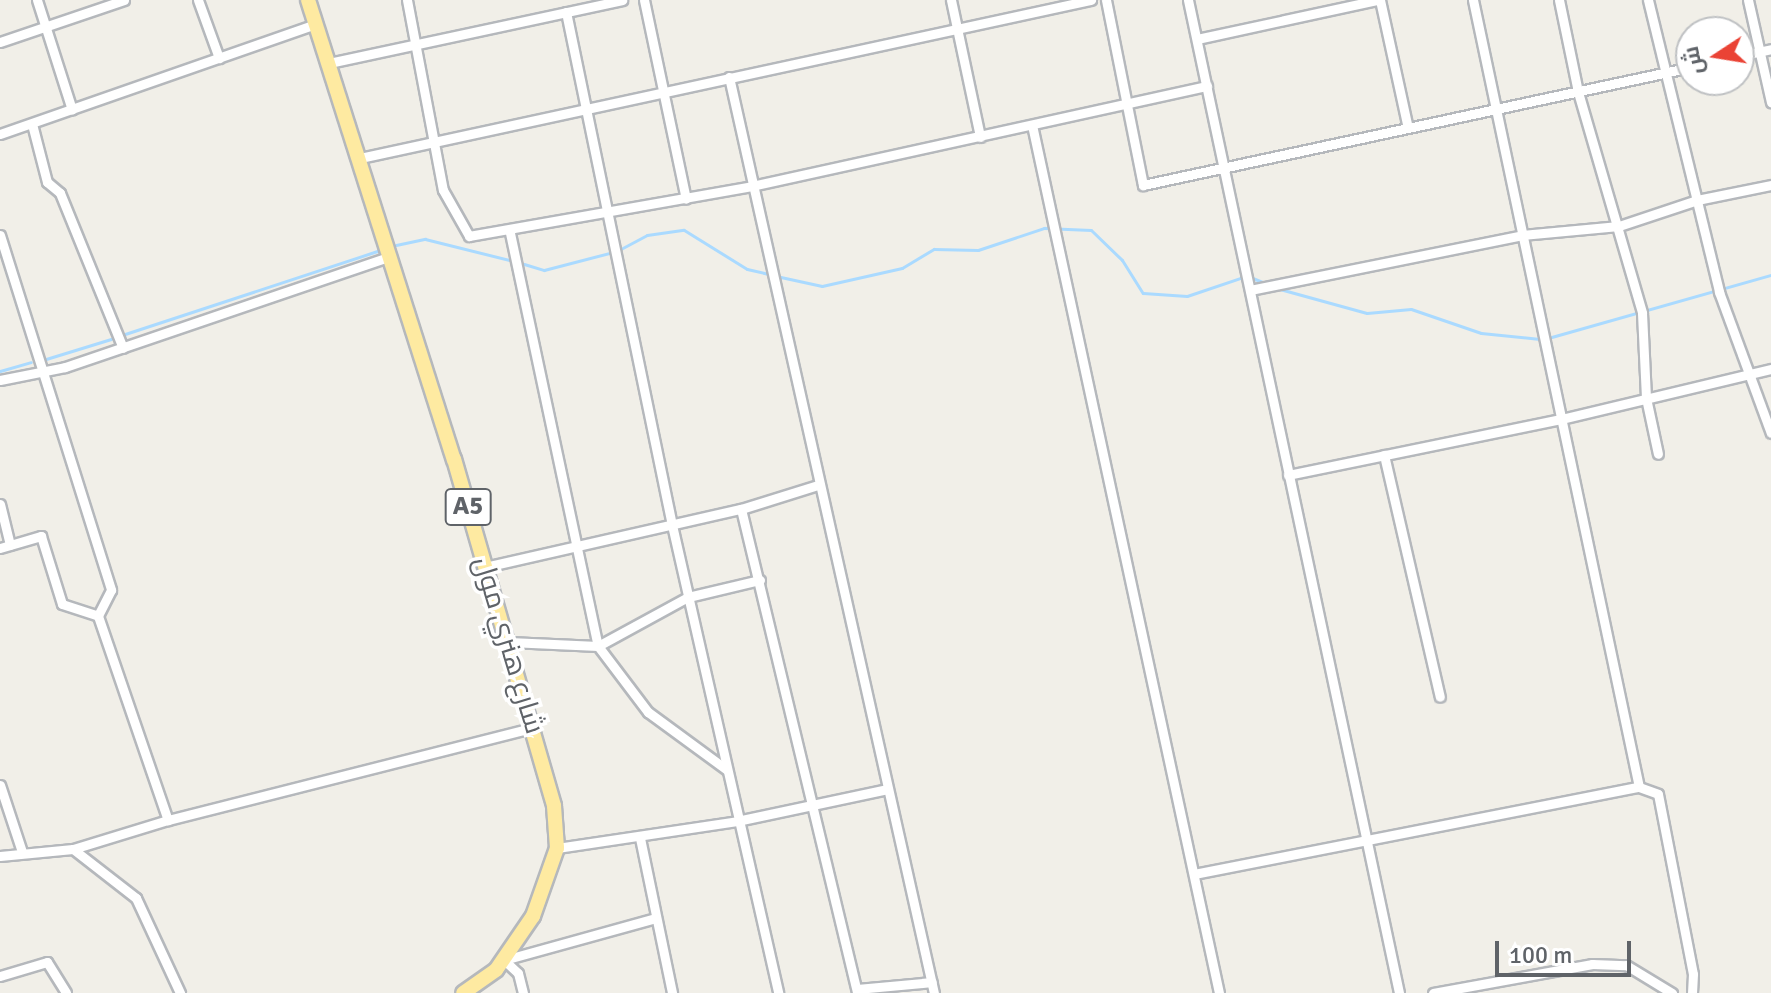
<!DOCTYPE html>
<html>
<head>
<meta charset="utf-8">
<style>
	body { margin:0 }
	#map { position:relative; width:1771px; height:993px; overflow:hidden; background:#f1efe8; font-family:Signika,Cairo,sans-serif }
	div>[style] { position:absolute }
	[style*='--x'] { left:calc(var(--x)*1px); top:calc(var(--y)*1px); width:calc(var(--w)*1px); rotate:calc(var(--a)*1deg) }
	.stream>* { height:3px; margin:-1.5px; padding:0 1.5px; transform-origin:1.5px; border-radius:1.5px; background:#aadaff }
	.roads { filter:drop-shadow(2px 0 #b5b8bc) drop-shadow(-2px 0 #b5b8bc) drop-shadow(0 2px #b5b8bc) drop-shadow(0 -2px #b5b8bc) }
	.minor>* { height:9px; margin:-4.5px; padding:0 4.5px; transform-origin:4.5px; border-radius:4.5px; background:#fff }
	.trunk>* { height:14px; margin:-7px; padding:0 7px; transform-origin:7px; border-radius:7px; background:#feeaa1 }
	span { translate:-50% -50%; white-space:nowrap; text-align:center; line-height:1.15; -webkit-text-stroke:7px #fff; paint-order:stroke }
	.shield-label span { padding:2px 6px; background:#fff; border:2px solid; border-radius:6px; -webkit-text-stroke-width:0 }
	.shield-label { font-size:26px; color:#5f6368; font-weight:700 }
	.street-label { font-size:28px; color:#5f6368 }
	.north { position:absolute; left:1675px; top:16px; width:80px; height:80px; box-sizing:border-box; background:#fff; border:2px solid #bfc1c3; border-radius:50%; rotate:258deg; font-size:22px; font-weight:700; line-height:32px; text-align:center; color:#5f6368 }
	.north::after { content:''; display:block; margin:auto; width:28px; height:36px; background:#ea4335; clip-path:polygon(50% 0,100% 100%,50% 72%,0 100%) }
	.scale { position:absolute; left:1495px; top:941px; width:136px; height:36px; box-sizing:border-box; border:4px solid #5f6368; border-top:0; padding-left:10px; font-size:24px; line-height:28px; white-space:nowrap; color:#5f6368; -webkit-text-stroke:6px #fff; paint-order:stroke }
</style>
</head>
<body>
<div id="map">
	<div class="stream">
		<div style="--x:396;--y:245;--w:30;--a:-12"></div>
		<div style="--x:425;--y:239;--w:87;--a:14"></div>
		<div style="--x:524;--y:264;--w:21;--a:17"></div>
		<div style="--x:544;--y:270;--w:75;--a:-14.6"></div>
		<div style="--x:617;--y:251;--w:34;--a:-28"></div>
		<div style="--x:647;--y:235;--w:37;--a:-8"></div>
		<div style="--x:684;--y:230;--w:74;--a:31.8"></div>
		<div style="--x:747;--y:269;--w:23;--a:13"></div>
		<div style="--x:776;--y:276;--w:47;--a:12.3"></div>
		<div style="--x:822;--y:286;--w:82;--a:-12.7"></div>
		<div style="--x:902;--y:268;--w:37;--a:-31"></div>
		<div style="--x:934;--y:249;--w:44;--a:1.3"></div>
		<div style="--x:978;--y:250;--w:70;--a:-18.4"></div>
		<div style="--x:1044;--y:228;--w:47;--a:2.4"></div>
		<div style="--x:1091;--y:230;--w:43;--a:44.1"></div>
		<div style="--x:1122;--y:260;--w:39;--a:58"></div>
		<div style="--x:1143;--y:293;--w:44;--a:3.9"></div>
		<div style="--x:1187;--y:296;--w:59;--a:-18.7"></div>
		<div style="--x:1250;--y:277;--w:16;--a:22"></div>
		<div style="--x:1276;--y:288;--w:94;--a:15.4"></div>
		<div style="--x:1367;--y:313;--w:44;--a:-5.2"></div>
		<div style="--x:1411;--y:309;--w:74;--a:18.9"></div>
		<div style="--x:1481;--y:333;--w:59;--a:5.8"></div>
		<div style="--x:125;--y:334;--w:268;--a:-18.2"></div>
		<div style="--x:1548;--y:338;--w:232;--a:-15.8"></div>
		<div style="--x:46;--y:359;--w:68;--a:-17.1"></div>
		<div style="--x:0;--y:371;--w:32;--a:-16"></div>
	</div>
	<div class="roads">
		<div class="minor">
			<div style="--x:37;--y:0;--w:115;--a:72.3"></div>
			<div style="--x:198;--y:0;--w:62;--a:70.1"></div>
			<div style="--x:407;--y:0;--w:193;--a:79.3"></div>
			<div style="--x:443;--y:190;--w:53;--a:60.5"></div>
			<div style="--x:469;--y:236;--w:287;--a:-10"></div>
			<div style="--x:752;--y:186;--w:466;--a:-12.4"></div>
			<div style="--x:644;--y:0;--w:203;--a:78.1"></div>
			<div style="--x:951;--y:0;--w:140;--a:78"></div>
			<div style="--x:1106;--y:0;--w:189;--a:78.7"></div>
			<div style="--x:1143;--y:185;--w:561;--a:-12.15"></div>
			<div style="--x:1188;--y:0;--w:1015;--a:78"></div>
			<div style="--x:1380;--y:0;--w:131;--a:77.7"></div>
			<div style="--x:1473;--y:0;--w:804;--a:78.09"></div>
			<div style="--x:1559;--y:0;--w:94;--a:78.3"></div>
			<div style="--x:1578;--y:92;--w:230;--a:73.8"></div>
			<div style="--x:1642;--y:313;--w:85;--a:87.3"></div>
			<div style="--x:1646;--y:398;--w:57;--a:77.9"></div>
			<div style="--x:1648;--y:0;--w:301;--a:76.3"></div>
			<div style="--x:1719;--y:292;--w:150;--a:69.8"></div>
			<div style="--x:1748;--y:0;--w:105;--a:77.3"></div>
			<div style="--x:566;--y:12;--w:524;--a:78.33"></div>
			<div style="--x:672;--y:525;--w:480;--a:77.2"></div>
			<div style="--x:1197;--y:39;--w:185;--a:-12.2"></div>
			<div style="--x:0;--y:42;--w:131;--a:-18.7"></div>
			<div style="--x:1739;--y:56;--w:33;--a:-12"></div>
			<div style="--x:329;--y:63;--w:300;--a:-12.1"></div>
			<div style="--x:729;--y:77;--w:939;--a:77.39"></div>
			<div style="--x:32;--y:124;--w:60;--a:75.5"></div>
			<div style="--x:47;--y:182;--w:17;--a:40"></div>
			<div style="--x:60;--y:193;--w:167;--a:67.9"></div>
			<div style="--x:1032;--y:125;--w:888;--a:77.84"></div>
			<div style="--x:0;--y:134;--w:335;--a:-19.2"></div>
			<div style="--x:360;--y:158;--w:748;--a:-12.2"></div>
			<div style="--x:510;--y:233;--w:422;--a:78"></div>
			<div style="--x:598;--y:646;--w:83;--a:52.9"></div>
			<div style="--x:648;--y:712;--w:97;--a:36.2"></div>
			<div style="--x:0;--y:235;--w:372;--a:72.6"></div>
			<div style="--x:111;--y:590;--w:29;--a:117"></div>
			<div style="--x:1250;--y:290;--w:278;--a:-11.4"></div>
			<div style="--x:1522;--y:235;--w:97;--a:-5.3"></div>
			<div style="--x:1619;--y:226;--w:82;--a:-18.4"></div>
			<div style="--x:1697;--y:200;--w:76;--a:-11.5"></div>
			<div style="--x:0;--y:380;--w:66;--a:-11.3"></div>
			<div style="--x:65;--y:367;--w:344;--a:-18.8"></div>
			<div style="--x:1384;--y:455;--w:248;--a:77"></div>
			<div style="--x:1288;--y:475;--w:279;--a:-11.6"></div>
			<div style="--x:1561;--y:419;--w:216;--a:-13.4"></div>
			<div style="--x:0;--y:504;--w:42;--a:76.3"></div>
			<div style="--x:741;--y:509;--w:498;--a:76.5"></div>
			<div style="--x:0;--y:548;--w:43;--a:-16.3"></div>
			<div style="--x:41;--y:536;--w:71;--a:72.8"></div>
			<div style="--x:62;--y:604;--w:38;--a:18"></div>
			<div style="--x:98;--y:616;--w:216;--a:71.1"></div>
			<div style="--x:485;--y:567;--w:262;--a:-12.8"></div>
			<div style="--x:741;--y:509;--w:81;--a:-17.3"></div>
			<div style="--x:509;--y:642;--w:89;--a:2.6"></div>
			<div style="--x:598;--y:646;--w:102;--a:-28.6"></div>
			<div style="--x:688;--y:597;--w:74;--a:-13.3"></div>
			<div style="--x:0;--y:785;--w:71;--a:71.8"></div>
			<div style="--x:640;--y:838;--w:158;--a:78.3"></div>
			<div style="--x:557;--y:848;--w:182;--a:-8.5"></div>
			<div style="--x:737;--y:821;--w:154;--a:-12"></div>
			<div style="--x:73;--y:849;--w:80;--a:37.9"></div>
			<div style="--x:136;--y:898;--w:105;--a:65.1"></div>
			<div style="--x:0;--y:856;--w:73;--a:-5.5"></div>
			<div style="--x:73;--y:849;--w:99;--a:-17"></div>
			<div style="--x:168;--y:820;--w:379;--a:-14.2"></div>
			<div style="--x:1194;--y:874;--w:453;--a:-11.1"></div>
			<div style="--x:1639;--y:787;--w:20;--a:20"></div>
			<div style="--x:1658;--y:794;--w:183;--a:79"></div>
			<div style="--x:1693;--y:974;--w:19;--a:93"></div>
			<div style="--x:504;--y:960;--w:157;--a:-15.5"></div>
			<div style="--x:504;--y:960;--w:19;--a:43"></div>
			<div style="--x:518;--y:973;--w:21;--a:76"></div>
			<div style="--x:0;--y:976;--w:49;--a:-16.6"></div>
			<div style="--x:47;--y:962;--w:36;--a:58"></div>
			<div style="--x:857;--y:989;--w:75;--a:-5.3"></div>
			<div style="--x:1433;--y:993;--w:162;--a:-10.3"></div>
			<div style="--x:1592;--y:964;--w:34;--a:2"></div>
			<div style="--x:1626;--y:965;--w:54;--a:31.3"></div>
		</div>
		<div class="trunk">
			<div style="--x:308;--y:0;--w:482;--a:72.4"></div>
			<div style="--x:454;--y:459;--w:361;--a:73.9"></div>
			<div style="--x:554;--y:806;--w:42;--a:85.9"></div>
			<div style="--x:557;--y:848;--w:72;--a:109.4"></div>
			<div style="--x:533;--y:916;--w:65;--a:124.4"></div>
			<div style="--x:496;--y:970;--w:40;--a:145.1"></div>
		</div>
	</div>
	<div class="shield-label">
		<span style="left:468px;top:507px">A5</span>
	</div>
	<div class="street-label">
		<span style="left:509px;top:645px;rotate:73deg">شارع هنري مول</span>
	</div>
	<div class="north">ش</div>
	<div class="scale">100 m</div>
</div>
</body>
</html>
